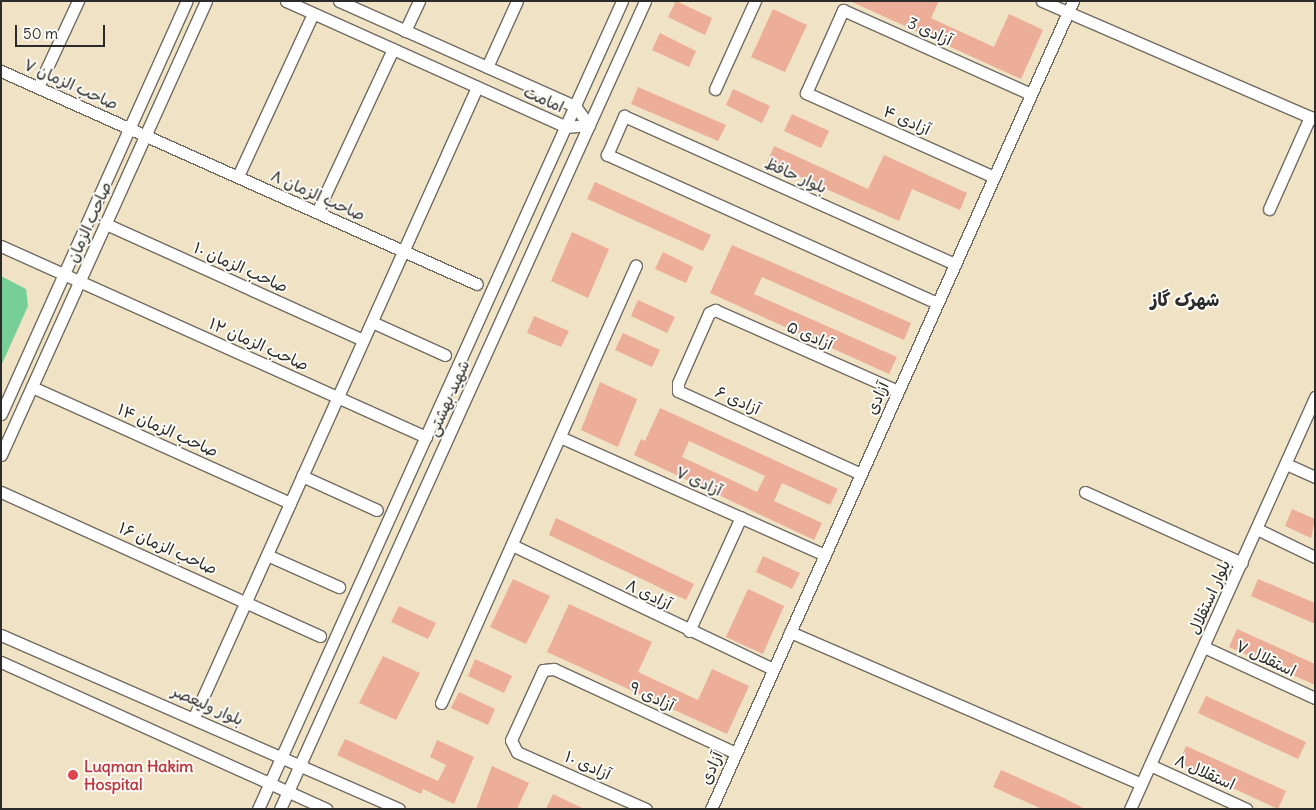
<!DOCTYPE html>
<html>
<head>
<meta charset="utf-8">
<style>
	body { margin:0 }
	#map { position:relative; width:1316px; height:810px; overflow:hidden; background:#f0e2c5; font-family:Delius,"Playpen Sans Arabic",sans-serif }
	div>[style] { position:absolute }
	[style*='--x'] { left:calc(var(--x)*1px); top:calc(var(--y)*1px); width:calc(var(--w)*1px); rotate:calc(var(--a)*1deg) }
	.green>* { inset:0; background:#76cf96 }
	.building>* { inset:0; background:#ecad99 }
	.roads { filter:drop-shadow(1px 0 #706b61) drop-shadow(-1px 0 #706b61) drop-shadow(0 1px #706b61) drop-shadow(0 -1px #706b61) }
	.minor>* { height:11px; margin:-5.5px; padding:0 5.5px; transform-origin:5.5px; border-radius:5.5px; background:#fff }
	.dots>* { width:14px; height:14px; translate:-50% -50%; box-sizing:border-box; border:2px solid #fdfcf7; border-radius:50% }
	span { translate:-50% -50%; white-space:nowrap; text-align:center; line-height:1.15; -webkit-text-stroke:4px #fdfcf7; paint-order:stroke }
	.street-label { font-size:16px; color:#2b2b2b }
	.health-label { font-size:16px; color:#be3a42; font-weight:700 }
	.left { translate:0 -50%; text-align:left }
	.neighbourhood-label { font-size:18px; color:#2b2b2b; font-weight:700 }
	.frame { position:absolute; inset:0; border:2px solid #2b2b2b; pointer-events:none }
	.scale { position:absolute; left:15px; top:25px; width:90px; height:22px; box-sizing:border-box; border:2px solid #2b2b2b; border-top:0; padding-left:6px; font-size:15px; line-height:18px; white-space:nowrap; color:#2b2b2b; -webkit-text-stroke:4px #fdfcf7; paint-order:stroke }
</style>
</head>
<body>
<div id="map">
	<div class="green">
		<div style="clip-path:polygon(1px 276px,26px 289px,28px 306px,1px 366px)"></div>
	</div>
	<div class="building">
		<div style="clip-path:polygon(676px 1px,712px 18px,705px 35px,668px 17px)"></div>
		<div style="clip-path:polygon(850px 1px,939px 1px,931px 18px,994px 47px,1009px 14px,1043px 30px,1021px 79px)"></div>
		<div style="clip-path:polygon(773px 9px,807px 25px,785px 72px,751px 57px)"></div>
		<div style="clip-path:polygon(660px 33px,696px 51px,689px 67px,652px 50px)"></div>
		<div style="clip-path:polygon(638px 87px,726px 125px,718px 141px,631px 104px)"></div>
		<div style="clip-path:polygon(733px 89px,770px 106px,762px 123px,726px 105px)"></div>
		<div style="clip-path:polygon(792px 114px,829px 131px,821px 148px,784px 131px)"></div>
		<div style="clip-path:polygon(774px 146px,868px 189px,884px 155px,967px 193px,960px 210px,912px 189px,899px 221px,767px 163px)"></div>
		<div style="clip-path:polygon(595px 182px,711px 235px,703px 251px,587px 199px)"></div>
		<div style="clip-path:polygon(572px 232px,609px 249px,588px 298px,551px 281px)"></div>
		<div style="clip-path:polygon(732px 245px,911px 323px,904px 340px,762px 277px,754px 294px,897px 357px,889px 374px,710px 293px)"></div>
		<div style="clip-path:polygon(663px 252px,693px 267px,686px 283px,655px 269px)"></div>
		<div style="clip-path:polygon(638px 300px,675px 317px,667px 333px,631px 316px)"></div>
		<div style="clip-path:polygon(534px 316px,569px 331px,561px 347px,527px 333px)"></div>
		<div style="clip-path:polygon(623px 333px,660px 350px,652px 367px,615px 350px)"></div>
		<div style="clip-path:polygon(600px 382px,637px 399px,618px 447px,581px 430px)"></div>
		<div style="clip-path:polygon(evenodd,660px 408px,838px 489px,830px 505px,782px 483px,774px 501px,822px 523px,814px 540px,634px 455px,641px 439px,645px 441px,660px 408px,689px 441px,765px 476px,757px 492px,682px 457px,689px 441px)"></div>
		<div style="clip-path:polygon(1292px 509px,1315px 519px,1311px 538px,1285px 526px)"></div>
		<div style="clip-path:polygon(556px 518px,694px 584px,686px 600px,549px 535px)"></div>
		<div style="clip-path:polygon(763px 556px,800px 573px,792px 589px,756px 572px)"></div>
		<div style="clip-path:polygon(513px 579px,550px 596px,526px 644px,490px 627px)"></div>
		<div style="clip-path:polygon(1258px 579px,1315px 603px,1315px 624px,1251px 596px)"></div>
		<div style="clip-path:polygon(748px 589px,784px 606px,763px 654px,726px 637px)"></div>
		<div style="clip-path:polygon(569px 604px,652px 642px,638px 672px,698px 700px,712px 669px,749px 686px,727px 734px,547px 652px)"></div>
		<div style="clip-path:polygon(399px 606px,436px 623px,428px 639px,391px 622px)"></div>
		<div style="clip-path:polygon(1237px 629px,1315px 664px,1315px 685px,1229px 647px)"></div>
		<div style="clip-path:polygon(383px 656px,420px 673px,396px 720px,359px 703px)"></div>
		<div style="clip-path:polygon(475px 659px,512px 676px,504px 693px,468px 676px)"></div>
		<div style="clip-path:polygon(459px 692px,495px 709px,488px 725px,451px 708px)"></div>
		<div style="clip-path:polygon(1206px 696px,1306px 742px,1298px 759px,1198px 713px)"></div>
		<div style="clip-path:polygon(345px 739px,438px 781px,446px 765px,430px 757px,437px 740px,474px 757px,454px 804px,423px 789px,421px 794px,337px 755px)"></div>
		<div style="clip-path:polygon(1186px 746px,1286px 791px,1278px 809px,1179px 763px)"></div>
		<div style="clip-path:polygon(492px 766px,529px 783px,517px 809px,476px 809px)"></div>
		<div style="clip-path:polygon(1001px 770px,1064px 798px,1085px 809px,1042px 809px,993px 787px)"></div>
		<div style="clip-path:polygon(553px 794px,584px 809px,546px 809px)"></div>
	</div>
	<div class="roads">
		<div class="minor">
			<div style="--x:286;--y:1;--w:307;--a:24.2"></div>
			<div style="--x:566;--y:127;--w:23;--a:-5"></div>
			<div style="--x:339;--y:1;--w:258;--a:24"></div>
			<div style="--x:575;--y:106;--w:24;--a:54"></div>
			<div style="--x:1042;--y:1;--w:297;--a:23.4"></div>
			<div style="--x:405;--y:31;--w:33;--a:-65"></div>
			<div style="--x:487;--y:67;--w:72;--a:-65.6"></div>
			<div style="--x:1;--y:71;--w:521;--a:24.11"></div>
			<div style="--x:38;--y:87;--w:95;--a:-65.1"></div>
			<div style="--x:715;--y:89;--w:97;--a:-65.6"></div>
			<div style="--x:238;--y:176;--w:179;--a:-65.2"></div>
			<div style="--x:994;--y:177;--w:206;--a:-155.9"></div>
			<div style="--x:806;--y:93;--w:91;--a:-66"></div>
			<div style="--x:843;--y:10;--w:206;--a:24.1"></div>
			<div style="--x:1269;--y:209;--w:101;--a:-66"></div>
			<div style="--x:317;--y:212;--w:180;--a:-65"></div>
			<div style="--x:106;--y:224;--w:282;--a:24.3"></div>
			<div style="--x:1;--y:246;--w:466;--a:24.2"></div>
			<div style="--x:937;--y:303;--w:362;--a:-155.8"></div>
			<div style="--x:607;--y:155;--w:43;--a:-66.4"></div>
			<div style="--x:624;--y:116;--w:363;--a:24.1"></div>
			<div style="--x:372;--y:322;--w:80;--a:24.3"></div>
			<div style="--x:32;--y:387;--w:283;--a:24.2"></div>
			<div style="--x:1;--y:414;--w:453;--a:-65.8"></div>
			<div style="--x:560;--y:437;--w:290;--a:24"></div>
			<div style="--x:1;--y:455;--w:498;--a:-65.7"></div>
			<div style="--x:1286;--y:464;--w:32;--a:24"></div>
			<div style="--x:861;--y:474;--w:201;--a:-155.6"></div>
			<div style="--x:678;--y:391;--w:8;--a:-90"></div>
			<div style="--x:678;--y:383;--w:77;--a:-66.1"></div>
			<div style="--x:709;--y:313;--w:7;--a:-27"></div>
			<div style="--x:715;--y:310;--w:200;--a:23.9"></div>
			<div style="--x:302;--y:476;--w:82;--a:24.4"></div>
			<div style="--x:1;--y:492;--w:350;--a:24.3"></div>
			<div style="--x:1085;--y:492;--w:172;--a:24.3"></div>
			<div style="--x:1257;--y:529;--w:64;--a:25.8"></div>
			<div style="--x:512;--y:545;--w:289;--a:25.4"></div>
			<div style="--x:267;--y:555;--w:79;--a:24"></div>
			<div style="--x:689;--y:631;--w:125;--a:-65.5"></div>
			<div style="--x:790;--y:632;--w:382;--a:23.4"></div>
			<div style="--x:1;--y:635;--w:434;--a:23.6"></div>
			<div style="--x:1204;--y:647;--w:122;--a:24.7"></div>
			<div style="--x:1;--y:662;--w:357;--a:24.3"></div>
			<div style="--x:441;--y:703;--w:479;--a:-66"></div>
			<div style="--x:194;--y:717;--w:691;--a:-65.81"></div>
			<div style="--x:1150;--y:765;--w:106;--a:24.6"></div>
			<div style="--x:258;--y:809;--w:886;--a:-65.75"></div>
			<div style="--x:280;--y:809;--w:887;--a:-65.69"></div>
			<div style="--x:646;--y:809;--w:141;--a:-156.2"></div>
			<div style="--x:517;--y:752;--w:13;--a:-117"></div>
			<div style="--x:511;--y:740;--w:77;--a:-65.4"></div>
			<div style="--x:543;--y:670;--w:11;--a:-5"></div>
			<div style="--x:554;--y:669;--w:200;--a:24.8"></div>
			<div style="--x:711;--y:809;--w:885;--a:-65.87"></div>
			<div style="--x:1130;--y:809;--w:452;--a:-65.8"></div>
		</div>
	</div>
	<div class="dots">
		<div style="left:73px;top:775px;background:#e0444e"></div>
	</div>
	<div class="street-label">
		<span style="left:930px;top:31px;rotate:24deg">آزادی 3</span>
		<span style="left:71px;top:84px;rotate:24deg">صاحب الزمان ۷</span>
		<span style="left:544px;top:99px;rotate:24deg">امامت</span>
		<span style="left:907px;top:120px;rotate:24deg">آزادی ۴</span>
		<span style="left:796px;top:175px;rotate:24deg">بلوار حافظ</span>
		<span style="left:318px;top:195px;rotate:24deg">صاحب الزمان ۸</span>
		<span style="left:89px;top:222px;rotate:-66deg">صاحب الزمان</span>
		<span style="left:241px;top:267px;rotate:24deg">صاحب الزمان ۱۰</span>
		<span style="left:810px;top:335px;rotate:24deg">آزادی ۵</span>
		<span style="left:259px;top:344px;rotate:24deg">صاحب الزمان ۱۲</span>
		<span style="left:448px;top:398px;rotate:-66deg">شهید بهشتی</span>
		<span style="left:877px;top:398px;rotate:-66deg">آزادی</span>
		<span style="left:738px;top:400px;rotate:24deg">آزادی ۶</span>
		<span style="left:168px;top:430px;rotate:24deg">صاحب الزمان ۱۴</span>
		<span style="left:699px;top:481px;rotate:24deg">آزادی ۷</span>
		<span style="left:168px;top:548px;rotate:24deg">صاحب الزمان ۱۶</span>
		<span style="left:649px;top:594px;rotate:26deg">آزادی ۸</span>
		<span style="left:1209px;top:597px;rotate:-66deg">بلوار استقلال</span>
		<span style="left:1266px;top:658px;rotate:25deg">استقلال ۷</span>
		<span style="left:652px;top:696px;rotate:25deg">آزادی ۹</span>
		<span style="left:208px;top:705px;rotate:24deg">بلوار ولیعصر</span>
		<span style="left:588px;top:765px;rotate:24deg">آزادی ۱۰</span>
		<span style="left:711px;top:768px;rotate:-66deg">آزادی</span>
		<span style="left:1205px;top:772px;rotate:24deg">استقلال ۸</span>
	</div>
	<div class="health-label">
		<span class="left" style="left:84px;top:775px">Luqman Hakim<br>Hospital</span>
	</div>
	<div class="neighbourhood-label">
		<span style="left:1185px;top:300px">شهرک گاز</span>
	</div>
	<div class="frame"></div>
	<div class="scale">50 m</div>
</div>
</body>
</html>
